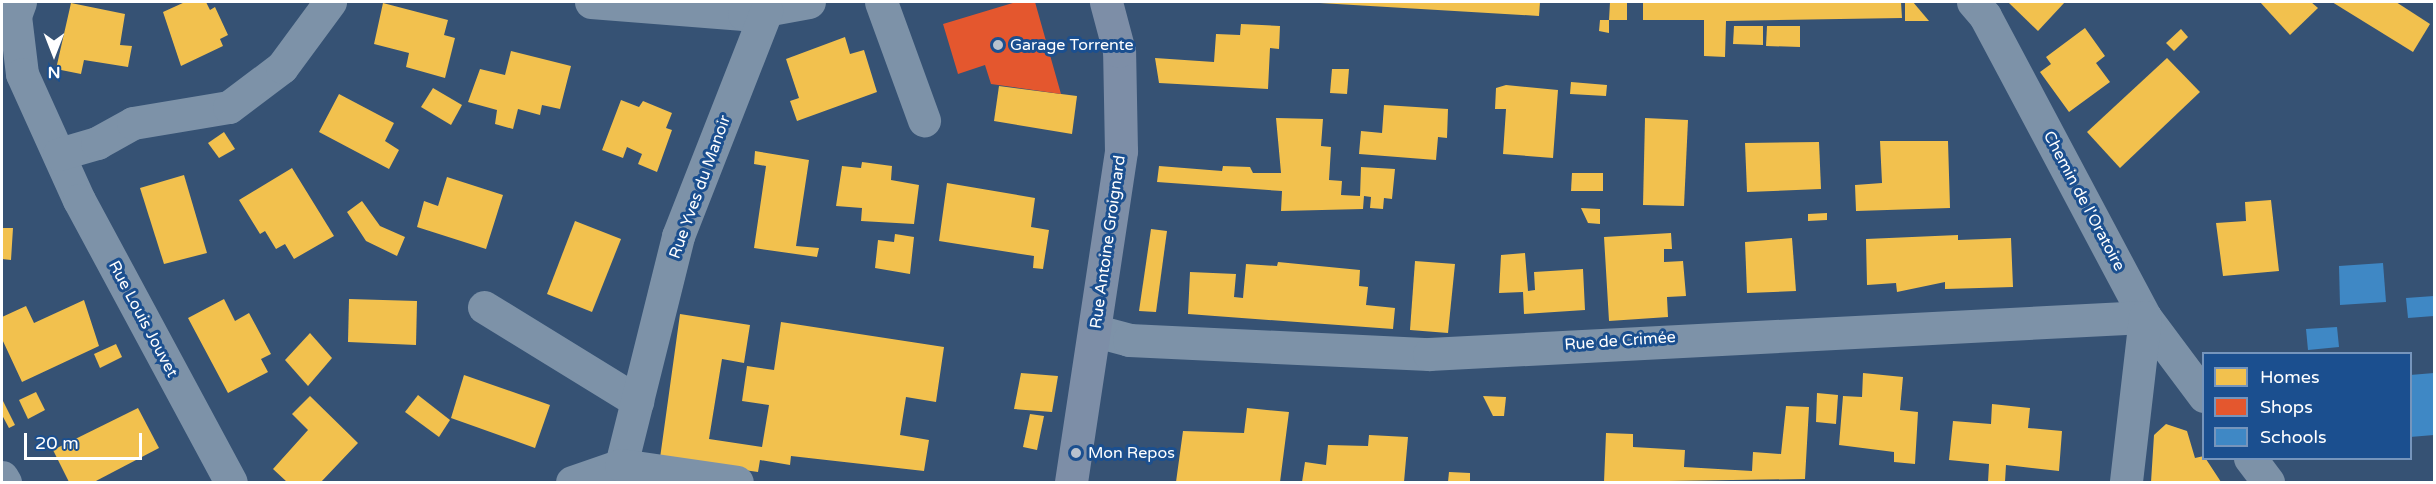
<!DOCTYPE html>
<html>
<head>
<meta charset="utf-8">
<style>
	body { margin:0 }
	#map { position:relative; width:2436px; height:484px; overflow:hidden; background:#365274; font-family:"Varela Round",sans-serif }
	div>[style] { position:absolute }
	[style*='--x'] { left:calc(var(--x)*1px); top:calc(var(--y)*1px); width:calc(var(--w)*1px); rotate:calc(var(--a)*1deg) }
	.homes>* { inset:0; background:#f2c14e }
	.shops>* { inset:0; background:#e4572e }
	.schools>* { inset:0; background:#3f88c5 }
	.minor>* { height:33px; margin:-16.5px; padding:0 16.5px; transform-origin:16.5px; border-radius:16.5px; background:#7d92a8 }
	.major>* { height:33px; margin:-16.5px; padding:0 16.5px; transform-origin:16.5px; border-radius:16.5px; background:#7d8ea7 }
	.dots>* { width:16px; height:16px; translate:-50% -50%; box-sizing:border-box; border:3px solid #1b4f8f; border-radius:50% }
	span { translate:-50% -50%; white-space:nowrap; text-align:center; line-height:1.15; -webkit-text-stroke:6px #1b4f8f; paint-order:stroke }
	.poi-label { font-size:16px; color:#fff }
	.left { translate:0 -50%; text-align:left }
	.street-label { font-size:16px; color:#fff }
	.frame { position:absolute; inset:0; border:3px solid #fff; pointer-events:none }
	.legend { position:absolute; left:2202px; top:352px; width:210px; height:108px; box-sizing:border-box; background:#1b4f8f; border:2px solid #7695bc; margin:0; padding:8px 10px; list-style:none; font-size:18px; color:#fff }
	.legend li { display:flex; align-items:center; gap:12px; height:30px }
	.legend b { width:30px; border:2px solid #7695bc }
	.north { position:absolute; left:24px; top:24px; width:60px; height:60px; -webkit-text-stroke:4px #1b4f8f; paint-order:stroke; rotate:180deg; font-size:16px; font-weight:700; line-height:24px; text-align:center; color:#fff }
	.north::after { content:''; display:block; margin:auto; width:21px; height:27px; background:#fff; clip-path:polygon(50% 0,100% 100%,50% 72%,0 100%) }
	.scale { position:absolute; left:24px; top:433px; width:118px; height:27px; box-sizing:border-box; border:3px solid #fff; border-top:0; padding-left:8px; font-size:18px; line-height:21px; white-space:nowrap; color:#fff; -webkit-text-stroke:4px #1b4f8f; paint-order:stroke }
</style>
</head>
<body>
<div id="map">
	<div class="homes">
		<div style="clip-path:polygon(185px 2px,206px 2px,210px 10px,215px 7px,228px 35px,220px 39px,223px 46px,181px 66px,163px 12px)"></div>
		<div style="clip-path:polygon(1303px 2px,1540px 2px,1539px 16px)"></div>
		<div style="clip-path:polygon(1610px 2px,1627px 2px,1627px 20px,1609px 20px,1609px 33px,1599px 31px,1600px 20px,1609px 20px)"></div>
		<div style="clip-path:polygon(1643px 2px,1901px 2px,1902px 18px,1726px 21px,1725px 57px,1704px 56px,1704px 20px,1643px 20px)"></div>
		<div style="clip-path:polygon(1905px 2px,1913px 2px,1929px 21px,1905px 21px)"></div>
		<div style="clip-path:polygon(2008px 2px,2065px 2px,2038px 31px)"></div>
		<div style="clip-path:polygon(2260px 2px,2311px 2px,2318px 8px,2290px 35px)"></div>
		<div style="clip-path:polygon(2332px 2px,2396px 2px,2430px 24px,2413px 52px)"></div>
		<div style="clip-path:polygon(71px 3px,125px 14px,120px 45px,132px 46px,128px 67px,84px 60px,81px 74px,56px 69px)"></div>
		<div style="clip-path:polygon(383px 3px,448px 20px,444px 35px,455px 38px,445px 78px,406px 67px,409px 53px,374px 44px)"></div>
		<div style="clip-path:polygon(1241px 24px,1280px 26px,1279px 49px,1270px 48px,1268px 89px,1159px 83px,1155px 58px,1214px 62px,1216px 34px,1240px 35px)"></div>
		<div style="clip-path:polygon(1734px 26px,1763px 26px,1763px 45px,1733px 44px)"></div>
		<div style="clip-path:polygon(1767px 26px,1800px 26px,1800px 47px,1766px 46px)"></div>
		<div style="clip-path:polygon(2085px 28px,2105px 56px,2096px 63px,2110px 82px,2069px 112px,2040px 72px,2051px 64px,2046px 57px)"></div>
		<div style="clip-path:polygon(2181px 29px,2188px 37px,2174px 51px,2166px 43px)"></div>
		<div style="clip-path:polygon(845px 37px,850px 54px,864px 50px,877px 92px,797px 121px,790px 101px,799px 98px,786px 59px)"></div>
		<div style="clip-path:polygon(511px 51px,571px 66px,560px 109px,542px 105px,540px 115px,518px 109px,513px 129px,495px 124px,497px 110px,468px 102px,480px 69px,505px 75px)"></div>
		<div style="clip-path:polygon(2167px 58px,2200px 92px,2120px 168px,2087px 132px)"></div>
		<div style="clip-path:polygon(1332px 69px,1349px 69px,1347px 94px,1330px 93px)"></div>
		<div style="clip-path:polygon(1571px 82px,1607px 85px,1606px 96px,1570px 94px)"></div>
		<div style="clip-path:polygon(1506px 85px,1558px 90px,1553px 158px,1503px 154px,1506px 109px,1495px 109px,1496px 88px)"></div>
		<div style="clip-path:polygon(999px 86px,1077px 96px,1072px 134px,994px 121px)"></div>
		<div style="clip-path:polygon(433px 88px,462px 105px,451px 125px,421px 107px)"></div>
		<div style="clip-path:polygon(339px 94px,394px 123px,385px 141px,399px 150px,389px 169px,319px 132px)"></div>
		<div style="clip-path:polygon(621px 100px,639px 107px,643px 101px,672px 113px,666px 128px,672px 130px,657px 172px,638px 164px,642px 154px,627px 147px,623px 158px,602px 150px)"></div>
		<div style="clip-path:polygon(1384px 105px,1448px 109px,1447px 138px,1438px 137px,1436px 160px,1359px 154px,1361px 131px,1382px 133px)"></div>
		<div style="clip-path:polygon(1276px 118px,1323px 119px,1321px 146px,1331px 147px,1329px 180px,1342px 181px,1341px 195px,1360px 196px,1361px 167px,1395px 169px,1392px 199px,1384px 198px,1383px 209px,1370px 208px,1371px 197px,1364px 196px,1363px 209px,1281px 211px,1282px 191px,1157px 182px,1159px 166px,1222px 171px,1223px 166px,1250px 167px,1253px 173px,1281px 173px)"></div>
		<div style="clip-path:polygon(1645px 118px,1688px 120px,1684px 206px,1643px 205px)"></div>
		<div style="clip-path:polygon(224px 132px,235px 149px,219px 158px,208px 143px)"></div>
		<div style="clip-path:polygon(1880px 141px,1948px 141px,1950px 208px,1856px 211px,1855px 185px,1882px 183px)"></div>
		<div style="clip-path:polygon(1819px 142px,1821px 189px,1747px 192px,1745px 143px)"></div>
		<div style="clip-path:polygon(755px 151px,809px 160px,796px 246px,819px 248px,817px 257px,754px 248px,766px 166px,754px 164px)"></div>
		<div style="clip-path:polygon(862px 162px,892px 166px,891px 180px,919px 185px,914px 224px,861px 221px,862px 208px,836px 206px,842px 166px,861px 168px)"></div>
		<div style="clip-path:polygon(292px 168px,334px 236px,294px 259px,285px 244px,276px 249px,265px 231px,260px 234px,239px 200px)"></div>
		<div style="clip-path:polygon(1572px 173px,1603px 173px,1603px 191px,1571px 191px)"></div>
		<div style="clip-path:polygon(184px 175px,207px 253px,164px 264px,140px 188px)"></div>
		<div style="clip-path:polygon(447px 177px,503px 195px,486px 249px,417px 227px,424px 201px,438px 206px)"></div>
		<div style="clip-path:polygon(947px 183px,1035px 198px,1031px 227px,1049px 230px,1043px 269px,1033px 268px,1034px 256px,939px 241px)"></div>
		<div style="clip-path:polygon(2271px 200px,2279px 271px,2223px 276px,2216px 223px,2246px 221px,2245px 202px)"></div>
		<div style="clip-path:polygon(362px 201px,380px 226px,405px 237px,397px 256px,366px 241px,347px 212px)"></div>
		<div style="clip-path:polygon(1581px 208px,1600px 209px,1600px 224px,1588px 223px)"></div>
		<div style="clip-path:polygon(1827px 213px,1827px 220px,1808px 221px,1808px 214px)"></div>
		<div style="clip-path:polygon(575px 221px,621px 239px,592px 312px,547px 294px)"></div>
		<div style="clip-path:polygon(2px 228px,13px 228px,11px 260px,2px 259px)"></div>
		<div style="clip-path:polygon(1151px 229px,1167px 231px,1156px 312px,1139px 311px)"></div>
		<div style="clip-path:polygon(1671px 233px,1672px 249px,1664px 249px,1664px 262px,1683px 261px,1686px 296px,1667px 297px,1668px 317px,1609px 321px,1604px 237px)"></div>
		<div style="clip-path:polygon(895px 234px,914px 237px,910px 274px,875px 268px,878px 240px,894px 242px)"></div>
		<div style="clip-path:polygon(1958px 235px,1958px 240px,2011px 238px,2013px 287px,1945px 289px,1945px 282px,1897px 292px,1896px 283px,1867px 285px,1866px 239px)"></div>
		<div style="clip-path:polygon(1792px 238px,1796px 291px,1747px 293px,1745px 242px)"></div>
		<div style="clip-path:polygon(1525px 253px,1528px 291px,1535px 290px,1534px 272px,1583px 269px,1585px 310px,1524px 314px,1523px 292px,1499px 293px,1501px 255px)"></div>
		<div style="clip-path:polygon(1415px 261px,1455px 264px,1448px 333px,1410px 330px)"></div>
		<div style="clip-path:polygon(1278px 262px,1360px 270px,1359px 286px,1368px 287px,1366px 305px,1395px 308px,1393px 329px,1188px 314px,1190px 272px,1236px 274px,1234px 297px,1243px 298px,1246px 264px,1277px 266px)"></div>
		<div style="clip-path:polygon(224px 299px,235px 321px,249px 313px,271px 354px,261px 359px,268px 372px,228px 393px,188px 318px)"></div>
		<div style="clip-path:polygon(349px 299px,417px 301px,416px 345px,348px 342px)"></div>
		<div style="clip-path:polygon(84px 300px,99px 346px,22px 382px,2px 339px,2px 317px,26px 306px,34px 323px)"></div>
		<div style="clip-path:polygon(680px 314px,750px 325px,744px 363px,722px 359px,709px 439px,762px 447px,769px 405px,742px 401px,747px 366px,774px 370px,781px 322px,944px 347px,936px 402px,906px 397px,900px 435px,929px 440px,924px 471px,791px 456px,790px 465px,760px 460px,758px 472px,660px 458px)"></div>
		<div style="clip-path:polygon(310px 333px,332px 358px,308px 386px,285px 360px)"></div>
		<div style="clip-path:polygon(116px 344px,122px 357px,100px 368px,94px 354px)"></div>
		<div style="clip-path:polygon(1021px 373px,1058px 376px,1052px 412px,1014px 409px)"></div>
		<div style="clip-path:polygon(1863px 373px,1903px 377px,1900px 410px,1918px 412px,1915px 464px,1894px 462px,1894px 452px,1839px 445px,1843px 396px,1862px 397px)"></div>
		<div style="clip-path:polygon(464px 375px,550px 405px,535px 448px,451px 418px)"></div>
		<div style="clip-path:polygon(36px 392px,45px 410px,28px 419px,19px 400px)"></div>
		<div style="clip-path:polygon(1817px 393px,1838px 395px,1836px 424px,1816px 422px)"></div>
		<div style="clip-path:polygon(418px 395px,450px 420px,439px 437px,405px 412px)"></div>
		<div style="clip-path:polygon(310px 396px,358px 443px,321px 482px,287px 482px,273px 469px,308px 430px,292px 414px)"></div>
		<div style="clip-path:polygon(1483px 396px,1506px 397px,1504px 416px,1493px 416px)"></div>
		<div style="clip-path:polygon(2px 399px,15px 425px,9px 428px,2px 415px)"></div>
		<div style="clip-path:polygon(1992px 404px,2030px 408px,2028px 428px,2062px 431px,2059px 471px,2006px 465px,2005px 482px,1988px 482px,1989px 464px,1949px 460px,1953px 421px,1991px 424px)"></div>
		<div style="clip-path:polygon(1786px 406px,1809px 407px,1805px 479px,1604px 482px,1606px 433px,1633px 434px,1633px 447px,1685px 450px,1684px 467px,1752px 471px,1753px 452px,1781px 454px)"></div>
		<div style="clip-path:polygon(138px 408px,159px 448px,94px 482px,69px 482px,53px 450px)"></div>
		<div style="clip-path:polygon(1247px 408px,1289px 412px,1280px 482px,1176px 482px,1183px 431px,1244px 433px)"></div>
		<div style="clip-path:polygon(1030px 414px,1044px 416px,1037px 450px,1023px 447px)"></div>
		<div style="clip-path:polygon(2166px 424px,2187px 431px,2195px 458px,2204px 456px,2221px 482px,2151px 482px,2154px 435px)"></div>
		<div style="clip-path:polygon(1369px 435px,1408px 437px,1404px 482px,1302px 482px,1305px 462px,1326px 465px,1328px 445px,1368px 446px)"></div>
		<div style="clip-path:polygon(1449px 472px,1470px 473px,1470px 482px,1448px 482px)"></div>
	</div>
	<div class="shops">
		<div style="clip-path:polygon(1016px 2px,1035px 2px,1061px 94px,991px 84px,985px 65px,958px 74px,943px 24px)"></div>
	</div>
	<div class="schools">
		<div style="clip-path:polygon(2383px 263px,2386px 302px,2340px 305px,2339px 266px)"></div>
		<div style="clip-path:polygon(2434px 296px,2434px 316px,2408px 318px,2406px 298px)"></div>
		<div style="clip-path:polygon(2337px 327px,2339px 347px,2308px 350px,2306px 329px)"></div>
		<div style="clip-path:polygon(2434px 373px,2434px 435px,2410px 437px,2410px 375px)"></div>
	</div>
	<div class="minor">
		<div style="--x:20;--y:2;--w:15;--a:110"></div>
		<div style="--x:15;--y:16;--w:58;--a:83.1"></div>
		<div style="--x:22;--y:74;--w:138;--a:65.7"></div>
		<div style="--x:79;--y:200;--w:320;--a:61.7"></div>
		<div style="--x:591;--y:2;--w:153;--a:4.5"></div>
		<div style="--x:744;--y:14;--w:66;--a:-10.5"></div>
		<div style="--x:881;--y:2;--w:126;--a:70"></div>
		<div style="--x:1973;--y:2;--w:18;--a:49"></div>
		<div style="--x:1985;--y:16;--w:341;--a:62"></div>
		<div style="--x:2145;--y:317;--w:99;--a:53.2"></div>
		<div style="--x:59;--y:154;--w:40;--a:-16"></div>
		<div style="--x:97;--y:143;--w:41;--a:-29.1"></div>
		<div style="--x:133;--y:123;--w:97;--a:-9.5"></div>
		<div style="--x:229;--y:107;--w:66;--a:-37"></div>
		<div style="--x:282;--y:67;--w:81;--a:-53.6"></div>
		<div style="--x:484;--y:307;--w:180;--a:31.6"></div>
		<div style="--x:1096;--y:331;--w:34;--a:15"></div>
		<div style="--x:1129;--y:340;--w:300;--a:2.7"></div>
		<div style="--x:1429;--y:354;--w:717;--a:-2.96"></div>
		<div style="--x:2145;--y:317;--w:166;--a:96.6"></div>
		<div style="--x:2250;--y:458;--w:30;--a:53"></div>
		<div style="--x:621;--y:465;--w:236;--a:-76"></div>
		<div style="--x:678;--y:236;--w:242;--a:-68.6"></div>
		<div style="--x:2;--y:477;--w:6;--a:59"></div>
		<div style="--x:572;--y:482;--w:52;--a:-19.1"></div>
		<div style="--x:621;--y:465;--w:117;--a:8.3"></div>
	</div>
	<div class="major">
		<div style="--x:1071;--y:482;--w:335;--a:-81.4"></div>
		<div style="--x:1121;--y:151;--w:100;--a:-91.1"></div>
		<div style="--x:1119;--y:51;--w:51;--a:-104.9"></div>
	</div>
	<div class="dots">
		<div style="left:998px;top:45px;background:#b9c2ce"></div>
		<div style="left:1076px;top:453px;background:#b9c2ce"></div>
	</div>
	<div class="poi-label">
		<span class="left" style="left:1010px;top:45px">Garage Torrente</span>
		<span class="left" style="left:1088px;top:453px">Mon Repos</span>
	</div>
	<div class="street-label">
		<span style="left:700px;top:187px;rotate:-70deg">Rue Yves du Manoir</span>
		<span style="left:2084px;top:201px;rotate:62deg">Chemin de l'Oratoire</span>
		<span style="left:1108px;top:242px;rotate:-82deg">Rue Antoine Groignard</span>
		<span style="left:143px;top:319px;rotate:62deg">Rue Louis Jouvet</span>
		<span style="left:1620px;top:341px;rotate:-4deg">Rue de Crimée</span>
	</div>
	<div class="frame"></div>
	<ul class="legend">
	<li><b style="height:16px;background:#f2c14e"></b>Homes</li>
	<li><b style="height:16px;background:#e4572e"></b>Shops</li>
	<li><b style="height:16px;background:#3f88c5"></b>Schools</li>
	</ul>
	<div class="north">N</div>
	<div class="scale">20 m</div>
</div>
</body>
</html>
